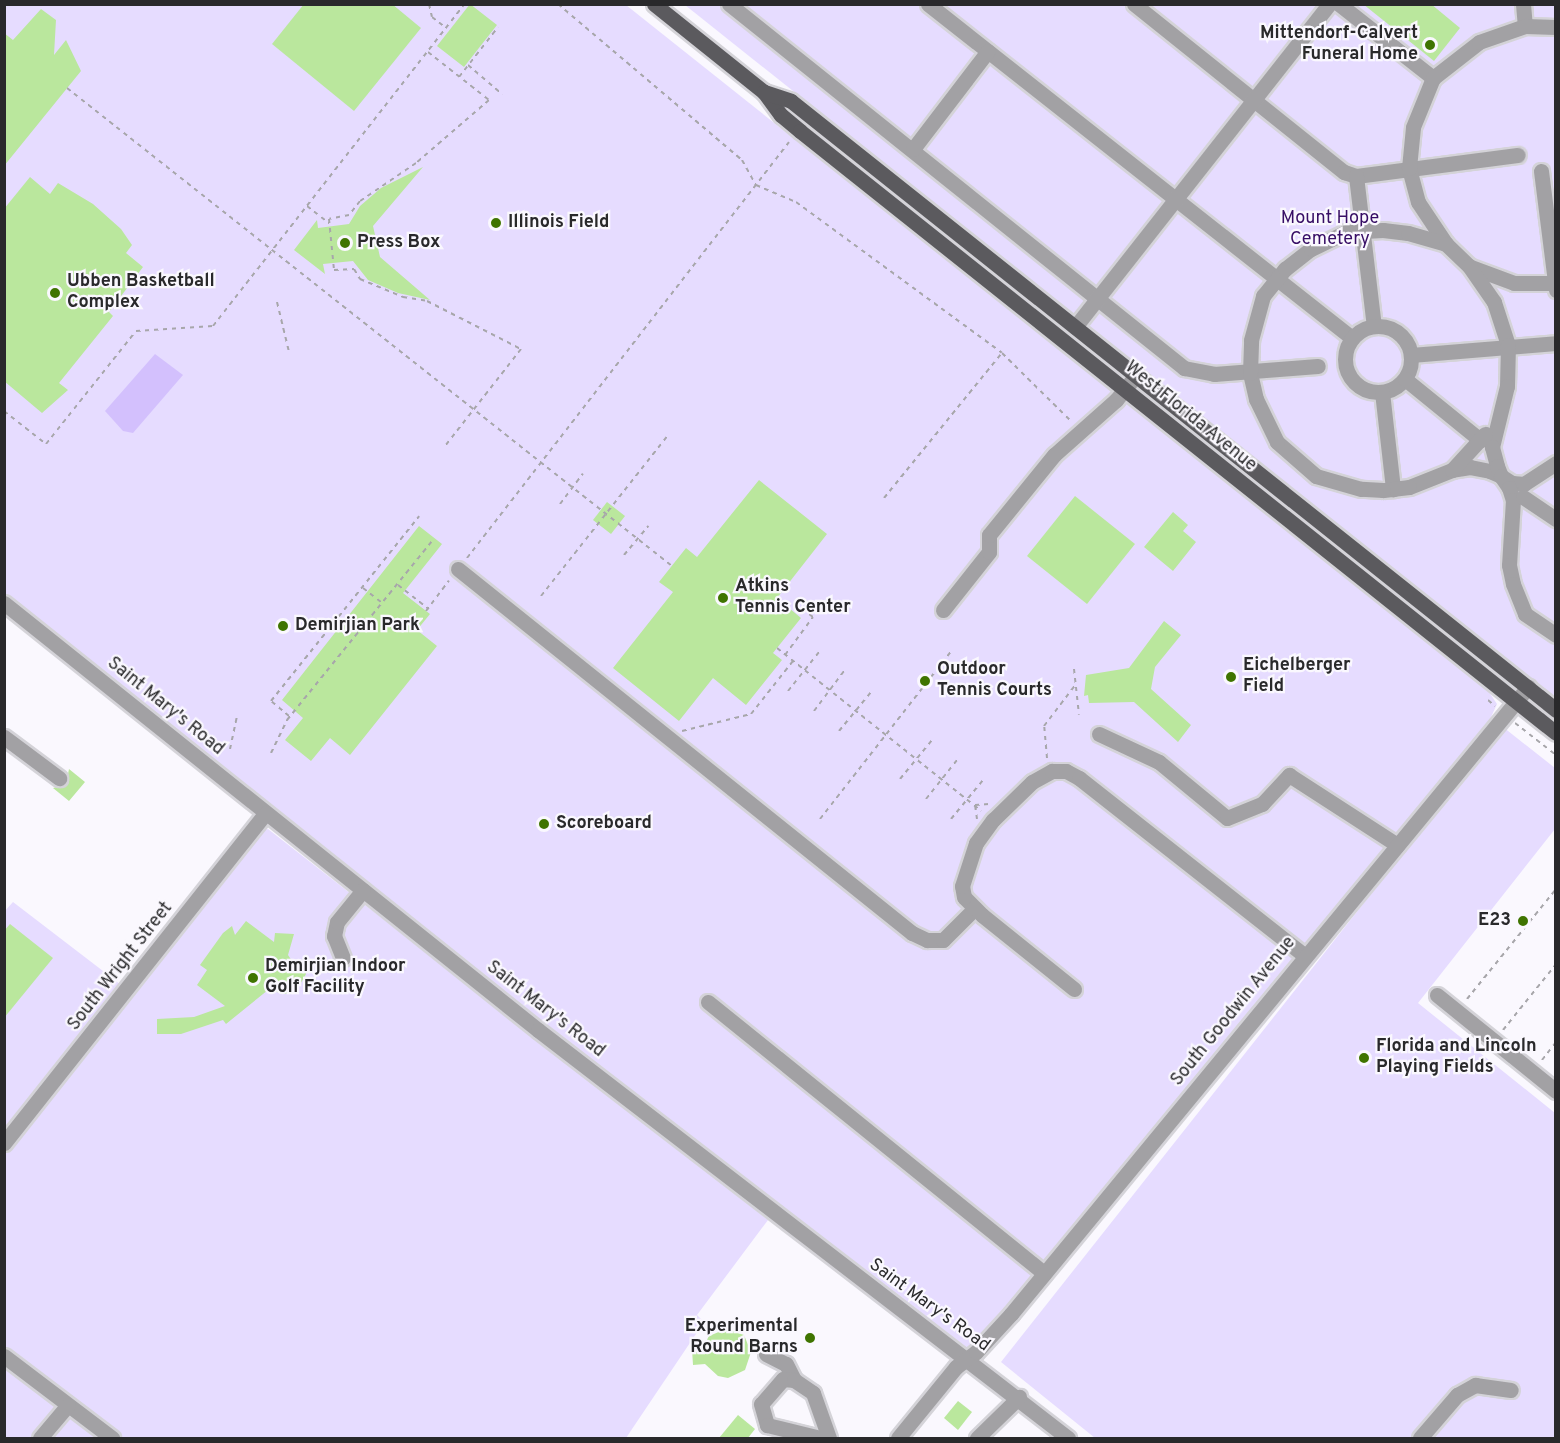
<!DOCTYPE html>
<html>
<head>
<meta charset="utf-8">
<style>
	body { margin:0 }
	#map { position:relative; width:1560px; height:1443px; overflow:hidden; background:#faf8fe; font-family:Overpass,sans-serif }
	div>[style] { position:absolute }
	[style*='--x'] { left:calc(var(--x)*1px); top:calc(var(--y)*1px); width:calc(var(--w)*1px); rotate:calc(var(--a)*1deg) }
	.green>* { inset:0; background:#e6dcff }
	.water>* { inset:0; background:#d3c0fd }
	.building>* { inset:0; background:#bae79d }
	.path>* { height:2px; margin-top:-1px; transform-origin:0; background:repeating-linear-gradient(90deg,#a7a6aa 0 4.5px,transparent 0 9px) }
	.roads { filter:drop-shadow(2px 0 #d4d3d8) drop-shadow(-2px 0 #d4d3d8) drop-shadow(0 2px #d4d3d8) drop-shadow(0 -2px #d4d3d8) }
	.minor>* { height:15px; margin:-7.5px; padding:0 7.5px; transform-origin:7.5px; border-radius:7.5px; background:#a2a1a4 }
	.minor>.ring { margin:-7.5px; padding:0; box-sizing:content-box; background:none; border:15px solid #a2a1a4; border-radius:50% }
	.major>* { height:15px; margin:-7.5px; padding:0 7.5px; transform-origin:7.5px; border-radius:7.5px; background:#5b5a5e }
	.dots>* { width:16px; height:16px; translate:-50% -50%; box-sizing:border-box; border:3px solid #faf8fe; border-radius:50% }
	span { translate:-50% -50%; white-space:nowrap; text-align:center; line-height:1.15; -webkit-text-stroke:4.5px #faf8fe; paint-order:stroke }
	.poi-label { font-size:18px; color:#29292b; font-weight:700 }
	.right { translate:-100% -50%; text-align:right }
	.left { translate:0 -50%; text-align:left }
	.park-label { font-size:18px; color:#370e65 }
	.street-label { font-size:18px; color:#29292b }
	.frame { position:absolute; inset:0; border:6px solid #29292b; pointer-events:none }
</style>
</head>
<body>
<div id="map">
	<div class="green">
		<div style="clip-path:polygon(4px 5px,626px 5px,1489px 692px,1497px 704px,1486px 728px,972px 1348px,963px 1348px,858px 1270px,685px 1136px,5px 594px)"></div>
		<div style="clip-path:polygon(685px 5px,1555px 5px,1555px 698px)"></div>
		<div style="clip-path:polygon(1503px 727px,1555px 768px,1555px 829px,1418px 1003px,1555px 1113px,1555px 1438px,1095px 1438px,1001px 1362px)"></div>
		<div style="clip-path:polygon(268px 829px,768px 1220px,697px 1315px,704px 1322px,626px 1438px,5px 1438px,4px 912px,13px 902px,133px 994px,260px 831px)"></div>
	</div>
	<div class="water">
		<div style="clip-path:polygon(155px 354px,183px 375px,133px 433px,123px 431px,105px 411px)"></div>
	</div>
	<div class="building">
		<div style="clip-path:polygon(304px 4px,392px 4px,421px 28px,354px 111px,272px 44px)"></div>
		<div style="clip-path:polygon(470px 4px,497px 25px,464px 67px,437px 46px)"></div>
		<div style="clip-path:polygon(1363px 4px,1431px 4px,1460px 28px,1434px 61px)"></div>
		<div style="clip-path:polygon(41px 9px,56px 20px,54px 55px,66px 40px,81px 71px,4px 166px,4px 33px,13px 40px)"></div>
		<div style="clip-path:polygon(423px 167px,373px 226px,380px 257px,430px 300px,398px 293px,368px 280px,353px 261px,323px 264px,325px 274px,294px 250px,317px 220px,318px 228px,349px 224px,360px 206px,381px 188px)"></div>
		<div style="clip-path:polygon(30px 177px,50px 194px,58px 183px,93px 204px,121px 229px,132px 245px,126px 253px,143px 267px,109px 312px,113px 316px,59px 383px,68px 390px,42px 413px,4px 381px,4px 209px)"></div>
		<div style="clip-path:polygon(759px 480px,827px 534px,777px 598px,801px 618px,773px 653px,782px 660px,746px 705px,713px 678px,679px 721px,613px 668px,673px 592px,659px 582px,686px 548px,697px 557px)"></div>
		<div style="clip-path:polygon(1075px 496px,1135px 544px,1087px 604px,1027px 556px)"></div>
		<div style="clip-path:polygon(607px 502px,625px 516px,611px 534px,593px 520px)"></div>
		<div style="clip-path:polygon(1173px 512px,1188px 525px,1183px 531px,1196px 542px,1173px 571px,1144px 547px)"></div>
		<div style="clip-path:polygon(419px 526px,442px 544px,403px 593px,430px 614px,417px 630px,437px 646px,350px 755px,330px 738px,311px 761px,285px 740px,303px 718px,282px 700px)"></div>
		<div style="clip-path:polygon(1164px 621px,1181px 635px,1155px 667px,1151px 689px,1191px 725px,1178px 742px,1134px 702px,1089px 703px,1088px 695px,1084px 696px,1086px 675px,1129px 668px)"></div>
		<div style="clip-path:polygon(69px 769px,85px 782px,69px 801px,53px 788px,66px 784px)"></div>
		<div style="clip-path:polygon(246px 921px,274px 942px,275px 933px,294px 934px,288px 955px,296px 967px,305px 966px,306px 974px,298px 988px,285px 994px,268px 990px,226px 1024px,223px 1020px,181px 1034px,157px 1034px,157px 1019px,194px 1017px,225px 1006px,197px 985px,207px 970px,200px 965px,223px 933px,232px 926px,235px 935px)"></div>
		<div style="clip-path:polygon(10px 924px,53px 958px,4px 1018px,4px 931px)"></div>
		<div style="clip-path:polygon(726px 1329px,744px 1335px,751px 1352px,745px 1370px,728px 1378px,718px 1376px,705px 1364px,693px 1365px,692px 1349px,702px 1349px,709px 1336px)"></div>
		<div style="clip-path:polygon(958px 1401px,972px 1412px,958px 1430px,944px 1418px)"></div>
		<div style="clip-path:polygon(738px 1415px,755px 1429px,748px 1438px,719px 1438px)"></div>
	</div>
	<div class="path">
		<div style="--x:429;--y:4;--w:13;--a:77"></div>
		<div style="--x:432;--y:17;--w:18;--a:38"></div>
		<div style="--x:558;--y:4;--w:241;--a:40.3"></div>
		<div style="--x:742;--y:160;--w:29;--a:61"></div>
		<div style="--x:756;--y:185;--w:43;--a:23"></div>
		<div style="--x:796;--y:202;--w:255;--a:36.2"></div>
		<div style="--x:1002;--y:353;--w:95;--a:44.6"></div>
		<div style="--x:428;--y:52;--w:78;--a:38.2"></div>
		<div style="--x:489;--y:100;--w:96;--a:139.2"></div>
		<div style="--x:416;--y:163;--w:68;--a:145.8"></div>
		<div style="--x:360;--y:201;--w:18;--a:128"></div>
		<div style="--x:349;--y:215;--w:20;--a:169"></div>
		<div style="--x:329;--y:219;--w:51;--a:84.4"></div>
		<div style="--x:334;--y:270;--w:20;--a:-3"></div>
		<div style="--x:354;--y:269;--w:12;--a:59"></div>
		<div style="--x:360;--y:279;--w:47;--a:22.7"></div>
		<div style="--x:403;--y:297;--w:24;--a:9"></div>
		<div style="--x:427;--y:301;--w:106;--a:27.1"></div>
		<div style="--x:521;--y:349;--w:123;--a:128.1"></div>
		<div style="--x:468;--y:65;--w:45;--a:40.5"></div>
		<div style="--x:459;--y:77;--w:63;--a:-52"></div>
		<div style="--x:67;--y:88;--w:771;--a:38.31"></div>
		<div style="--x:307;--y:206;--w:28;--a:38"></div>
		<div style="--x:277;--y:302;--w:51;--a:76.5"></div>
		<div style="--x:4;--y:411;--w:53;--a:38.2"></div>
		<div style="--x:46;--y:444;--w:144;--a:-51.5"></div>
		<div style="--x:136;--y:331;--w:77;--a:-3.7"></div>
		<div style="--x:213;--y:326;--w:409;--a:-52"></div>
		<div style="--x:884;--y:498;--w:187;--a:-50.9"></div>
		<div style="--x:560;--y:504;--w:38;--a:-53"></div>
		<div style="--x:624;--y:555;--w:38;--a:-50"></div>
		<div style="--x:467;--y:558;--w:526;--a:-52.26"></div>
		<div style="--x:398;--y:585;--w:39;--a:38"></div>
		<div style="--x:363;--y:588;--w:24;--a:38"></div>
		<div style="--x:541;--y:596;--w:205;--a:-51.7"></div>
		<div style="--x:426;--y:611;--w:38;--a:-53"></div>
		<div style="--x:777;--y:648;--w:261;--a:38.6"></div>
		<div style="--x:785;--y:655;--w:47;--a:-53.6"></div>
		<div style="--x:813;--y:617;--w:15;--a:-143"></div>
		<div style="--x:1074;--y:669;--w:46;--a:83.8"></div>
		<div style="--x:788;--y:691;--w:50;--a:-51.5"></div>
		<div style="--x:1488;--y:700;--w:9;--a:41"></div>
		<div style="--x:814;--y:711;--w:50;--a:-53.1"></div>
		<div style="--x:289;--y:716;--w:23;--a:-140"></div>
		<div style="--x:271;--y:701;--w:237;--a:-51.3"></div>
		<div style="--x:1515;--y:723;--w:52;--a:38"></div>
		<div style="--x:682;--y:731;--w:71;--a:-13.8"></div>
		<div style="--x:751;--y:714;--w:68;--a:-51.6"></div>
		<div style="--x:839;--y:731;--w:50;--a:-50.6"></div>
		<div style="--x:230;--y:749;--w:35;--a:-78"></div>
		<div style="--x:271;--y:753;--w:37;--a:-64"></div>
		<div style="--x:287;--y:720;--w:230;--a:-51"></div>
		<div style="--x:1047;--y:758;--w:32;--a:-95"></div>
		<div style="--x:1044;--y:726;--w:53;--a:-52.7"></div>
		<div style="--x:900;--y:779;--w:50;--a:-50.6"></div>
		<div style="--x:926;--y:799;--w:50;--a:-51.5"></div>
		<div style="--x:820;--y:819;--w:216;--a:-52"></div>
		<div style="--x:951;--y:819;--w:50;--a:-50.6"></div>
		<div style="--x:977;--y:819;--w:14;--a:-98"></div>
		<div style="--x:975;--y:805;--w:14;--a:-4"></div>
		<div style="--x:1467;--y:999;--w:141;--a:-51"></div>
		<div style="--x:1503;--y:1030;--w:85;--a:-51.2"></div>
		<div style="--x:1542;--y:1060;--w:23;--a:-52"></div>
	</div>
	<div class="roads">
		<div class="minor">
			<div style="--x:729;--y:4;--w:583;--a:38.66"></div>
			<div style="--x:1184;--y:368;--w:31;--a:11"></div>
			<div style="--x:1214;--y:374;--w:104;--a:-4.4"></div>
			<div style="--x:928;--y:4;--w:540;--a:38.23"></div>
			<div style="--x:1134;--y:4;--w:269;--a:38.7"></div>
			<div style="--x:1344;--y:172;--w:13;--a:18"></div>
			<div style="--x:1356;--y:176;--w:163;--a:-7.4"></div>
			<div style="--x:1339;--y:4;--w:120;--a:38.2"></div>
			<div style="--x:1523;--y:4;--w:22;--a:85"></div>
			<div style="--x:913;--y:149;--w:123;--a:-52.6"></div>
			<div style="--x:1541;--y:171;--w:120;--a:82.8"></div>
			<div style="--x:1356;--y:176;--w:151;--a:83.2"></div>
			<div style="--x:1446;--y:244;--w:50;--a:-123.7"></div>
			<div style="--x:1418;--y:202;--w:35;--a:-105"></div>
			<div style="--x:1409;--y:168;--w:41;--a:-84.4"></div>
			<div style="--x:1413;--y:127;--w:53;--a:-67.8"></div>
			<div style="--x:1433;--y:78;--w:58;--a:-38"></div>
			<div style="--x:1479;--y:42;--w:49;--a:-19.2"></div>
			<div style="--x:1525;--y:26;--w:31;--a:2"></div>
			<div style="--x:1471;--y:267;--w:46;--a:20.4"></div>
			<div style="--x:1514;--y:283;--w:42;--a:0"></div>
			<div class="ring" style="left:1345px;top:326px;width:51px;height:51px"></div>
			<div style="--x:1075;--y:327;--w:411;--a:-51.8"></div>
			<div style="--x:1411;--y:355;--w:145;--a:-4.7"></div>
			<div style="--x:1405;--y:379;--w:97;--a:39.1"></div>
			<div style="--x:1382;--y:392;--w:98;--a:83.5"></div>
			<div style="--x:1556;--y:463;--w:38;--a:147"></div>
			<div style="--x:1524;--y:484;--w:12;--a:-175"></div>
			<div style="--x:1512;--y:483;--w:13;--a:-148"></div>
			<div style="--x:1501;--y:476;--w:12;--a:-156"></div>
			<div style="--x:1490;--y:471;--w:20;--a:-169"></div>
			<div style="--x:1470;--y:467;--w:18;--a:171"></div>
			<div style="--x:1452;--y:470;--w:46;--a:158.4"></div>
			<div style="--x:1409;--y:487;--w:26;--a:173"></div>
			<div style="--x:1383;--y:490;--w:22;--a:-177"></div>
			<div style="--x:1361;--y:489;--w:47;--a:-163.9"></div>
			<div style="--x:1316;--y:476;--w:52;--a:-138.9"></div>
			<div style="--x:1277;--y:442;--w:48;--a:-116"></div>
			<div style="--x:1256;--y:399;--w:27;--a:-103"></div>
			<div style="--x:1250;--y:373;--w:33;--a:-88"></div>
			<div style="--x:1251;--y:340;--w:46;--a:-74.7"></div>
			<div style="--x:1263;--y:296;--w:35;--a:-51"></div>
			<div style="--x:1285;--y:269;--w:33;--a:-38"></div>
			<div style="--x:1311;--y:249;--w:39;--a:-26"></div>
			<div style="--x:1346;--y:232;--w:37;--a:-3"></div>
			<div style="--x:1383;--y:230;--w:25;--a:7"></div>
			<div style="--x:1408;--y:233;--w:40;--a:16"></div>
			<div style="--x:1446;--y:244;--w:32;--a:44"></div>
			<div style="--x:1469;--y:266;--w:44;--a:55.2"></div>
			<div style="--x:1494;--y:302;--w:45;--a:72"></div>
			<div style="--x:1508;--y:345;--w:41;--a:91.4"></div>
			<div style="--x:1507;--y:386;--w:63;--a:103.8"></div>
			<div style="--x:1492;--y:447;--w:20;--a:75"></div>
			<div style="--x:1497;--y:466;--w:11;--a:68"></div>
			<div style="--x:1501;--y:476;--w:14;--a:56"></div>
			<div style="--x:1509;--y:488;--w:13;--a:72"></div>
			<div style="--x:1513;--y:500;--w:65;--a:93.5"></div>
			<div style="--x:1509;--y:565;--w:19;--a:78"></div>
			<div style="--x:1513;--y:584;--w:32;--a:68"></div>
			<div style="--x:1525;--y:614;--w:37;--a:34"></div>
			<div style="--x:1452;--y:470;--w:49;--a:-47.5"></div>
			<div style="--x:1523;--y:497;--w:40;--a:34"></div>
			<div style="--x:458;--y:569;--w:582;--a:38.72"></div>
			<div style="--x:912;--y:933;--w:17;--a:25"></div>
			<div style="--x:927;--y:940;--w:16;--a:0"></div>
			<div style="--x:943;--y:940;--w:45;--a:-45"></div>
			<div style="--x:4;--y:603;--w:684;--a:38.65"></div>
			<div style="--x:538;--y:1030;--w:669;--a:37.59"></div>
			<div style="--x:943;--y:610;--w:74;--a:-51.6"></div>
			<div style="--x:989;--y:552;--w:17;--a:-90"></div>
			<div style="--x:989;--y:535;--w:103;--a:-50.9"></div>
			<div style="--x:1054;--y:455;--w:83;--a:-41.6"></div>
			<div style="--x:1116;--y:400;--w:32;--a:-51"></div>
			<div style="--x:1099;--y:734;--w:66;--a:25"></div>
			<div style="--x:1159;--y:762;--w:88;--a:39.5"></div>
			<div style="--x:1227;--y:818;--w:38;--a:-22"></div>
			<div style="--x:1262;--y:804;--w:40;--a:-47"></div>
			<div style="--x:1289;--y:775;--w:129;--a:32.9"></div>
			<div style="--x:4;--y:737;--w:69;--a:36.7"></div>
			<div style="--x:343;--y:958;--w:24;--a:-112"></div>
			<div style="--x:334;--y:936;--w:14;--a:-78"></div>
			<div style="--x:337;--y:922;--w:41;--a:-50.9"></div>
			<div style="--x:1074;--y:989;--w:118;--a:-141.2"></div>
			<div style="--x:982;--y:915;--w:25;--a:-135"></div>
			<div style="--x:964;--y:897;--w:11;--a:-100"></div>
			<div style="--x:962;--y:886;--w:45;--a:-72"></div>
			<div style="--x:976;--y:843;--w:29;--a:-54"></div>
			<div style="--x:993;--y:820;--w:54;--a:-44.3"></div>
			<div style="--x:1032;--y:782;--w:23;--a:-29"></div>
			<div style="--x:1052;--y:771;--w:14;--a:0"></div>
			<div style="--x:1066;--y:771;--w:15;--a:28"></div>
			<div style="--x:1079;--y:778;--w:288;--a:38.2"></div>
			<div style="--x:1437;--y:995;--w:153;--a:38.9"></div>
			<div style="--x:708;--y:1002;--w:432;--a:38.9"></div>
			<div style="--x:4;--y:1143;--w:421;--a:-51.6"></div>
			<div style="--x:766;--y:1354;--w:22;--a:27"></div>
			<div style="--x:786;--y:1364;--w:18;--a:63"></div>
			<div style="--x:794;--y:1380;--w:11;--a:-175"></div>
			<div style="--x:783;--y:1379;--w:33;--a:131"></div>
			<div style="--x:761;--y:1404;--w:22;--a:74"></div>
			<div style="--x:767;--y:1425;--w:55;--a:13.8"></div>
			<div style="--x:4;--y:1356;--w:136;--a:37.2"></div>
			<div style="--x:794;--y:1380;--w:23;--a:34"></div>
			<div style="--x:813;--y:1393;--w:48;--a:70.4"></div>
			<div style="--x:40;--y:1438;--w:43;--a:-49.7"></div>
			<div style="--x:898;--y:1438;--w:92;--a:-50.8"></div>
			<div style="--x:956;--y:1367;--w:25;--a:-37"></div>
			<div style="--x:976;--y:1352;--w:52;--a:-47.4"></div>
			<div style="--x:1011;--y:1314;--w:813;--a:-50.49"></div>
			<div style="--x:977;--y:1438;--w:59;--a:-44.3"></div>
			<div style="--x:1420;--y:1438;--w:57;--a:-49.3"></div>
			<div style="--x:1457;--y:1395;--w:21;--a:-29"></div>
			<div style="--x:1475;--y:1385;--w:36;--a:8"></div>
		</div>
		<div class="major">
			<div style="--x:654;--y:4;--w:141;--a:38.7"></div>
			<div style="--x:764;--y:92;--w:29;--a:54"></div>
			<div style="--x:781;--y:115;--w:25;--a:40"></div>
			<div style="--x:800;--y:131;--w:966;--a:38.53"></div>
			<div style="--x:764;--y:92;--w:28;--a:18"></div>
			<div style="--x:791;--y:101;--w:978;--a:38.52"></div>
		</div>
	</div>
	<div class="dots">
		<div style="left:1430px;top:45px;background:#3f7400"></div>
		<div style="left:496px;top:223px;background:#3f7400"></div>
		<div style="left:345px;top:243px;background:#3f7400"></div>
		<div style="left:55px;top:293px;background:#3f7400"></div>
		<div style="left:723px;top:598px;background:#3f7400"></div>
		<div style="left:283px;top:626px;background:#3f7400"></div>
		<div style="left:1231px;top:677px;background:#3f7400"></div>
		<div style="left:925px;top:681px;background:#3f7400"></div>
		<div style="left:544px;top:824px;background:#3f7400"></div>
		<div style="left:1523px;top:921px;background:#3f7400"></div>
		<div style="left:253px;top:978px;background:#3f7400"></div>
		<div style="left:1364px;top:1058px;background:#3f7400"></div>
		<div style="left:810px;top:1338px;background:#3f7400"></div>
	</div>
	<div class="poi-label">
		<span class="right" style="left:1418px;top:45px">Mittendorf-Calvert<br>Funeral Home</span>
		<span class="left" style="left:508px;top:223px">Illinois Field</span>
		<span class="left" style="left:357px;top:243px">Press Box</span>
		<span class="left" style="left:67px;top:293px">Ubben Basketball<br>Complex</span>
		<span class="left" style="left:735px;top:598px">Atkins<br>Tennis Center</span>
		<span class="left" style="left:295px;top:626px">Demirjian Park</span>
		<span class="left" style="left:1243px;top:677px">Eichelberger<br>Field</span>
		<span class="left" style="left:937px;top:681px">Outdoor<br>Tennis Courts</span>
		<span class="left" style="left:556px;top:824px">Scoreboard</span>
		<span class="right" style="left:1511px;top:921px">E23</span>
		<span class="left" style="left:265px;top:978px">Demirjian Indoor<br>Golf Facility</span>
		<span class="left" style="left:1376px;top:1058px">Florida and Lincoln<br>Playing Fields</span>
		<span class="right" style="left:798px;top:1338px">Experimental<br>Round Barns</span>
	</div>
	<div class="park-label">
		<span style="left:1330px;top:230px">Mount Hope<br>Cemetery</span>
	</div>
	<div class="street-label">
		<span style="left:1190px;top:417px;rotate:39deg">West Florida Avenue</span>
		<span style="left:165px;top:707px;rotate:39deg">Saint Mary's Road</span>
		<span style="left:121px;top:967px;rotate:-52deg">South Wright Street</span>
		<span style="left:545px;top:1010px;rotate:38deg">Saint Mary's Road</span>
		<span style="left:1234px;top:1012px;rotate:-51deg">South Goodwin Avenue</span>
		<span style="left:929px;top:1306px;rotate:36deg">Saint Mary's Road</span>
	</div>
	<div class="frame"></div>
</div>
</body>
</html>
